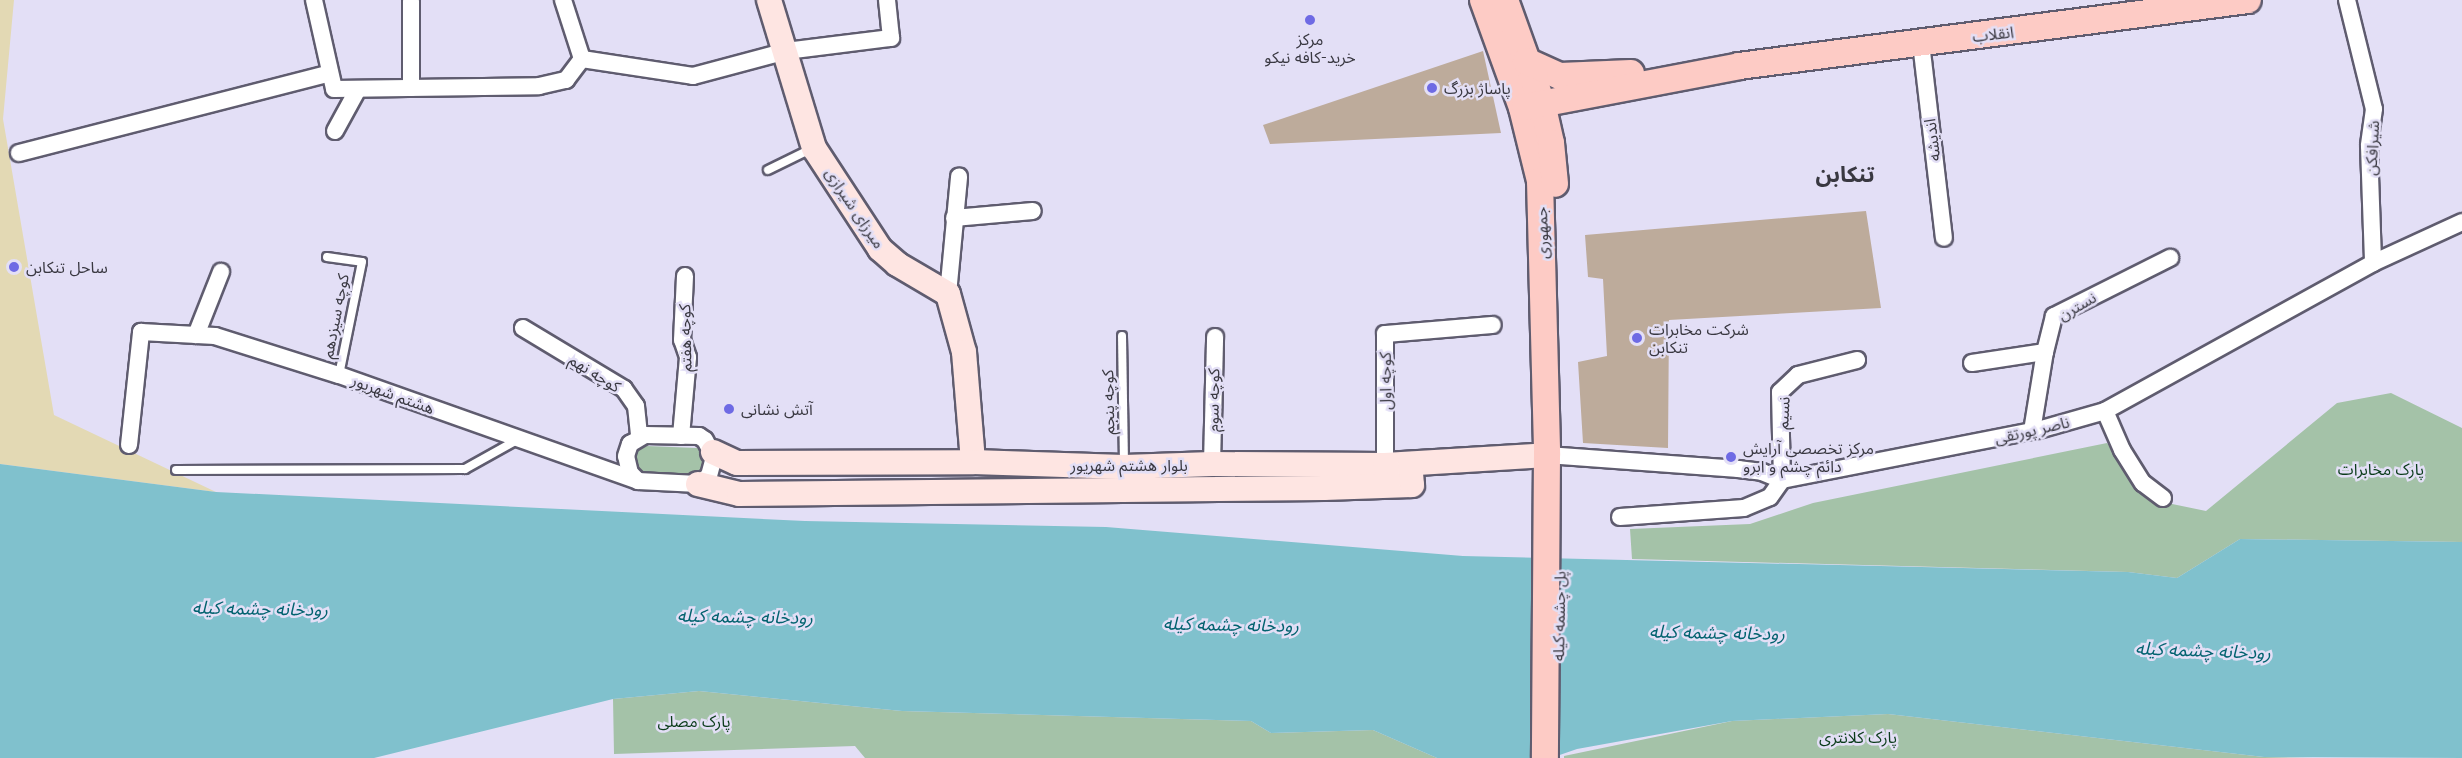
<!DOCTYPE html>
<html>
<head>
<meta charset="utf-8">
<style>
	body { margin:0 }
	#map { position:relative; width:2462px; height:758px; overflow:hidden; background:#e3dff6; font-family:Quicksand,"Noto Sans Arabic",sans-serif }
	div>[style] { position:absolute }
	[style*='--x'] { left:calc(var(--x)*1px); top:calc(var(--y)*1px); width:calc(var(--w)*1px); rotate:calc(var(--a)*1deg) }
	.green>* { inset:0; background:#a4c2a8 }
	.sand>* { inset:0; background:#e3d9b4 }
	.water>* { inset:0; background:#80c1cd }
	.building>* { inset:0; background:#bdab9b }
	.roads { filter:drop-shadow(2px 0 #5f5c6f) drop-shadow(-2px 0 #5f5c6f) drop-shadow(0 2px #5f5c6f) drop-shadow(0 -2px #5f5c6f) }
	.lane>* { height:8px; margin:-4px; padding:0 4px; transform-origin:4px; border-radius:4px; background:#fff }
	.street>* { height:16px; margin:-8px; padding:0 8px; transform-origin:8px; border-radius:8px; background:#fff }
	.secondary>* { height:24px; margin:-12px; padding:0 12px; transform-origin:12px; border-radius:12px; background:#fee5e2 }
	.primary>* { height:26px; margin:-13px; padding:0 13px; transform-origin:13px; border-radius:13px; background:#fdcbc5 }
	.dots>* { width:16px; height:16px; translate:-50% -50%; box-sizing:border-box; border:3px solid #e3dff6; border-radius:50% }
	span { translate:-50% -50%; white-space:nowrap; text-align:center; line-height:1.15; -webkit-text-stroke:5px #e3dff6; paint-order:stroke }
	.street-label { font-size:16px; color:#393841 }
	.poi-label { font-size:16px; color:#393841 }
	.left { translate:0 -50%; text-align:left }
	.park-label { font-size:16px; color:#0a3b1a }
	.water-label { font-size:18px; color:#02626f; font-style:italic }
	.district-label { font-size:22px; color:#393841; font-weight:700 }
</style>
</head>
<body>
<div id="map">
	<div class="green">
		<div style="clip-path:polygon(2391px 393px,2462px 428px,2462px 542px,2240px 539px,2177px 578px,2128px 572px,1632px 559px,1630px 529px,1750px 524px,1813px 503px,2107px 443px,2148px 499px,2206px 511px,2337px 403px)"></div>
		<div style="clip-path:polygon(647px 446px,697px 448px,704px 455px,704px 466px,698px 473px,693px 474px,642px 473px,634px 459px,640px 448px)"></div>
		<div style="clip-path:polygon(699px 691px,902px 711px,1251px 721px,1271px 733px,1373px 730px,1437px 758px,865px 758px,855px 746px,614px 754px,613px 699px)"></div>
		<div style="clip-path:polygon(1888px 714px,2264px 757px,2313px 758px,1564px 758px,1564px 756px,1732px 721px)"></div>
	</div>
	<div class="sand">
		<div style="clip-path:polygon(0 0,14px 0,3px 119px,54px 415px,216px 492px,0 464px)"></div>
	</div>
	<div class="water">
		<div style="clip-path:polygon(0 464px,216px 492px,805px 521px,1106px 527px,1463px 556px,2128px 572px,2177px 578px,2240px 539px,2462px 542px,2462px 758px,2264px 757px,1888px 714px,1732px 721px,1577px 749px,1551px 758px,1437px 758px,1373px 730px,1271px 733px,1251px 721px,902px 711px,699px 691px,613px 699px,374px 758px,0 758px)"></div>
	</div>
	<div class="building">
		<div style="clip-path:polygon(1483px 51px,1501px 133px,1270px 144px,1263px 125px)"></div>
		<div style="clip-path:polygon(1866px 211px,1881px 308px,1669px 320px,1668px 448px,1583px 443px,1578px 362px,1607px 356px,1603px 279px,1588px 277px,1585px 235px)"></div>
	</div>
	<div class="roads">
		<div class="lane">
			<div style="--x:768;--y:170;--w:50;--a:-26.1"></div>
			<div style="--x:327;--y:257;--w:35;--a:8"></div>
			<div style="--x:362;--y:262;--w:115;--a:101.5"></div>
			<div style="--x:1122;--y:336;--w:128;--a:89.1"></div>
			<div style="--x:176;--y:470;--w:289;--a:-0.2"></div>
			<div style="--x:465;--y:469;--w:60;--a:-29.1"></div>
		</div>
		<div class="street">
			<div style="--x:314;--y:0;--w:91;--a:77.3"></div>
			<div style="--x:334;--y:89;--w:205;--a:-0.8"></div>
			<div style="--x:539;--y:86;--w:28;--a:-13"></div>
			<div style="--x:566;--y:80;--w:26;--a:-53"></div>
			<div style="--x:582;--y:59;--w:112;--a:8.7"></div>
			<div style="--x:693;--y:76;--w:96;--a:-15"></div>
			<div style="--x:786;--y:51;--w:106;--a:-7.1"></div>
			<div style="--x:891;--y:38;--w:38;--a:-96"></div>
			<div style="--x:563;--y:0;--w:62;--a:72.1"></div>
			<div style="--x:2347;--y:0;--w:112;--a:76.1"></div>
			<div style="--x:2374;--y:109;--w:37;--a:98"></div>
			<div style="--x:2369;--y:146;--w:117;--a:88"></div>
			<div style="--x:411;--y:1;--w:87;--a:90"></div>
			<div style="--x:1921;--y:43;--w:196;--a:83.3"></div>
			<div style="--x:335;--y:131;--w:48;--a:-61.3"></div>
			<div style="--x:19;--y:153;--w:321;--a:-14.4"></div>
			<div style="--x:954;--y:218;--w:79;--a:-5.1"></div>
			<div style="--x:948;--y:294;--w:118;--a:-84.6"></div>
			<div style="--x:523;--y:328;--w:118;--a:31.1"></div>
			<div style="--x:624;--y:389;--w:21;--a:55"></div>
			<div style="--x:636;--y:406;--w:31;--a:84"></div>
			<div style="--x:196;--y:335;--w:68;--a:-68.4"></div>
			<div style="--x:1972;--y:363;--w:74;--a:-8.6"></div>
			<div style="--x:2105;--y:411;--w:43;--a:66.4"></div>
			<div style="--x:2122;--y:450;--w:39;--a:58"></div>
			<div style="--x:2143;--y:483;--w:25;--a:37"></div>
			<div style="--x:2032;--y:431;--w:80;--a:-80.7"></div>
			<div style="--x:2045;--y:352;--w:37;--a:-76"></div>
			<div style="--x:2054;--y:316;--w:130;--a:-26.6"></div>
			<div style="--x:645;--y:435;--w:54;--a:1.1"></div>
			<div style="--x:699;--y:436;--w:7;--a:34"></div>
			<div style="--x:705;--y:440;--w:19;--a:62"></div>
			<div style="--x:714;--y:457;--w:20;--a:105"></div>
			<div style="--x:709;--y:476;--w:14;--a:144"></div>
			<div style="--x:698;--y:484;--w:60;--a:-177.1"></div>
			<div style="--x:638;--y:481;--w:11;--a:-135"></div>
			<div style="--x:630;--y:473;--w:17;--a:-103"></div>
			<div style="--x:626;--y:456;--w:13;--a:-72"></div>
			<div style="--x:630;--y:444;--w:17;--a:-31"></div>
			<div style="--x:681;--y:436;--w:79;--a:-84.9"></div>
			<div style="--x:688;--y:357;--w:18;--a:-109"></div>
			<div style="--x:682;--y:340;--w:64;--a:-87.3"></div>
			<div style="--x:129;--y:445;--w:114;--a:-83.9"></div>
			<div style="--x:141;--y:332;--w:74;--a:3.1"></div>
			<div style="--x:215;--y:336;--w:130;--a:17.5"></div>
			<div style="--x:339;--y:375;--w:317;--a:19.5"></div>
			<div style="--x:1547;--y:455;--w:192;--a:4.2"></div>
			<div style="--x:1738;--y:469;--w:24;--a:7"></div>
			<div style="--x:1762;--y:472;--w:22;--a:22"></div>
			<div style="--x:1782;--y:480;--w:261;--a:-11.1"></div>
			<div style="--x:2038;--y:430;--w:70;--a:-15.8"></div>
			<div style="--x:2105;--y:411;--w:306;--a:-28.9"></div>
			<div style="--x:2373;--y:263;--w:98;--a:-24.7"></div>
			<div style="--x:1212;--y:464;--w:127;--a:-88.6"></div>
			<div style="--x:1385;--y:465;--w:131;--a:-90"></div>
			<div style="--x:1385;--y:334;--w:108;--a:-4.8"></div>
			<div style="--x:1782;--y:480;--w:88;--a:-91.3"></div>
			<div style="--x:1780;--y:392;--w:25;--a:-43"></div>
			<div style="--x:1798;--y:375;--w:61;--a:-14.3"></div>
			<div style="--x:1620;--y:517;--w:124;--a:-4.2"></div>
			<div style="--x:1744;--y:508;--w:28;--a:-23"></div>
			<div style="--x:1770;--y:497;--w:21;--a:-55"></div>
		</div>
		<div class="secondary">
			<div style="--x:769;--y:0;--w:155;--a:73.1"></div>
			<div style="--x:814;--y:148;--w:121;--a:56.8"></div>
			<div style="--x:880;--y:249;--w:23;--a:41"></div>
			<div style="--x:897;--y:264;--w:59;--a:30.5"></div>
			<div style="--x:948;--y:294;--w:60;--a:74.6"></div>
			<div style="--x:964;--y:352;--w:110;--a:85.3"></div>
			<div style="--x:713;--y:452;--w:26;--a:25"></div>
			<div style="--x:737;--y:463;--w:236;--a:-0.2"></div>
			<div style="--x:973;--y:462;--w:151;--a:1.9"></div>
			<div style="--x:1124;--y:467;--w:88;--a:-2"></div>
			<div style="--x:1212;--y:464;--w:173;--a:0.3"></div>
			<div style="--x:1385;--y:465;--w:162;--a:-3.5"></div>
			<div style="--x:698;--y:484;--w:42;--a:13.7"></div>
			<div style="--x:739;--y:494;--w:585;--a:-0.59"></div>
			<div style="--x:1324;--y:488;--w:88;--a:-2"></div>
			<div style="--x:1412;--y:485;--w:21;--a:-95"></div>
		</div>
		<div class="primary">
			<div style="--x:1483;--y:0;--w:115;--a:70.1"></div>
			<div style="--x:1522;--y:108;--w:75;--a:76.1"></div>
			<div style="--x:1540;--y:181;--w:274;--a:88.5"></div>
			<div style="--x:1547;--y:455;--w:303;--a:90.4"></div>
			<div style="--x:1505;--y:0;--w:109;--a:70.2"></div>
			<div style="--x:1542;--y:103;--w:41;--a:77.3"></div>
			<div style="--x:1551;--y:143;--w:41;--a:84.4"></div>
			<div style="--x:1526;--y:61;--w:37;--a:24"></div>
			<div style="--x:1560;--y:76;--w:71;--a:-2.4"></div>
			<div style="--x:1525;--y:107;--w:218;--a:-10.8"></div>
			<div style="--x:1739;--y:66;--w:513;--a:-7.39"></div>
		</div>
	</div>
	<div class="dots">
		<div style="left:1310px;top:20px;background:#6e6ae4"></div>
		<div style="left:1432px;top:88px;background:#6e6ae4"></div>
		<div style="left:14px;top:267px;background:#6e6ae4"></div>
		<div style="left:1637px;top:338px;background:#6e6ae4"></div>
		<div style="left:729px;top:409px;background:#6e6ae4"></div>
		<div style="left:1731px;top:457px;background:#6e6ae4"></div>
	</div>
	<div class="street-label">
		<span style="left:1993px;top:34px;rotate:-7deg">انقلاب</span>
		<span style="left:1932px;top:140px;rotate:-97deg">اندیشه</span>
		<span style="left:2372px;top:148px;rotate:-87deg">شیرافکن</span>
		<span style="left:855px;top:208px;rotate:56deg">میرزای شیرازی</span>
		<span style="left:1542px;top:233px;rotate:-92deg">جمهوری</span>
		<span style="left:2077px;top:306px;rotate:-30deg">نسترن</span>
		<span style="left:335px;top:316px;rotate:-79deg">کوچه سیزدهم</span>
		<span style="left:685px;top:338px;rotate:-91deg">کوچه هفتم</span>
		<span style="left:595px;top:373px;rotate:32deg">کوچه نهم</span>
		<span style="left:1385px;top:381px;rotate:-90deg">کوچه اول</span>
		<span style="left:393px;top:394px;rotate:20deg">هشتم شهریور</span>
		<span style="left:1213px;top:400px;rotate:-89deg">کوچه سوم</span>
		<span style="left:1108px;top:402px;rotate:-91deg">کوچه پنجم</span>
		<span style="left:1783px;top:413px;rotate:-87deg">نسیم</span>
		<span style="left:2032px;top:430px;rotate:-13deg">ناصر پورتقی</span>
		<span style="left:1129px;top:465px">بلوار هشتم شهریور</span>
		<span style="left:1559px;top:616px;rotate:-89deg">پل چشمه کیله</span>
	</div>
	<div class="poi-label">
		<span style="left:1310px;top:48px">مرکز<br>خرید-کافه نیکو</span>
		<span class="left" style="left:1444px;top:88px">پاساژ بزرگ</span>
		<span class="left" style="left:26px;top:267px">ساحل تنکابن</span>
		<span class="left" style="left:1649px;top:338px">شرکت مخابرات<br>تنکابن</span>
		<span class="left" style="left:741px;top:409px">آتش نشانی</span>
		<span class="left" style="left:1743px;top:457px">مرکز تخصصی آرایش<br>دائم چشم و ابرو</span>
	</div>
	<div class="park-label">
		<span style="left:2381px;top:469px">پارک مخابرات</span>
		<span style="left:694px;top:721px">پارک مصلی</span>
		<span style="left:1858px;top:737px">پارک کلانتری</span>
	</div>
	<div class="water-label">
		<span style="left:260px;top:609px;rotate:1deg">رودخانه چشمه کیله</span>
		<span style="left:745px;top:617px;rotate:1deg">رودخانه چشمه کیله</span>
		<span style="left:1231px;top:625px;rotate:1deg">رودخانه چشمه کیله</span>
		<span style="left:1717px;top:633px;rotate:1deg">رودخانه چشمه کیله</span>
		<span style="left:2203px;top:651px;rotate:2deg">رودخانه چشمه کیله</span>
	</div>
	<div class="district-label">
		<span style="left:1845px;top:175px">تنکابن</span>
	</div>
</div>
</body>
</html>
